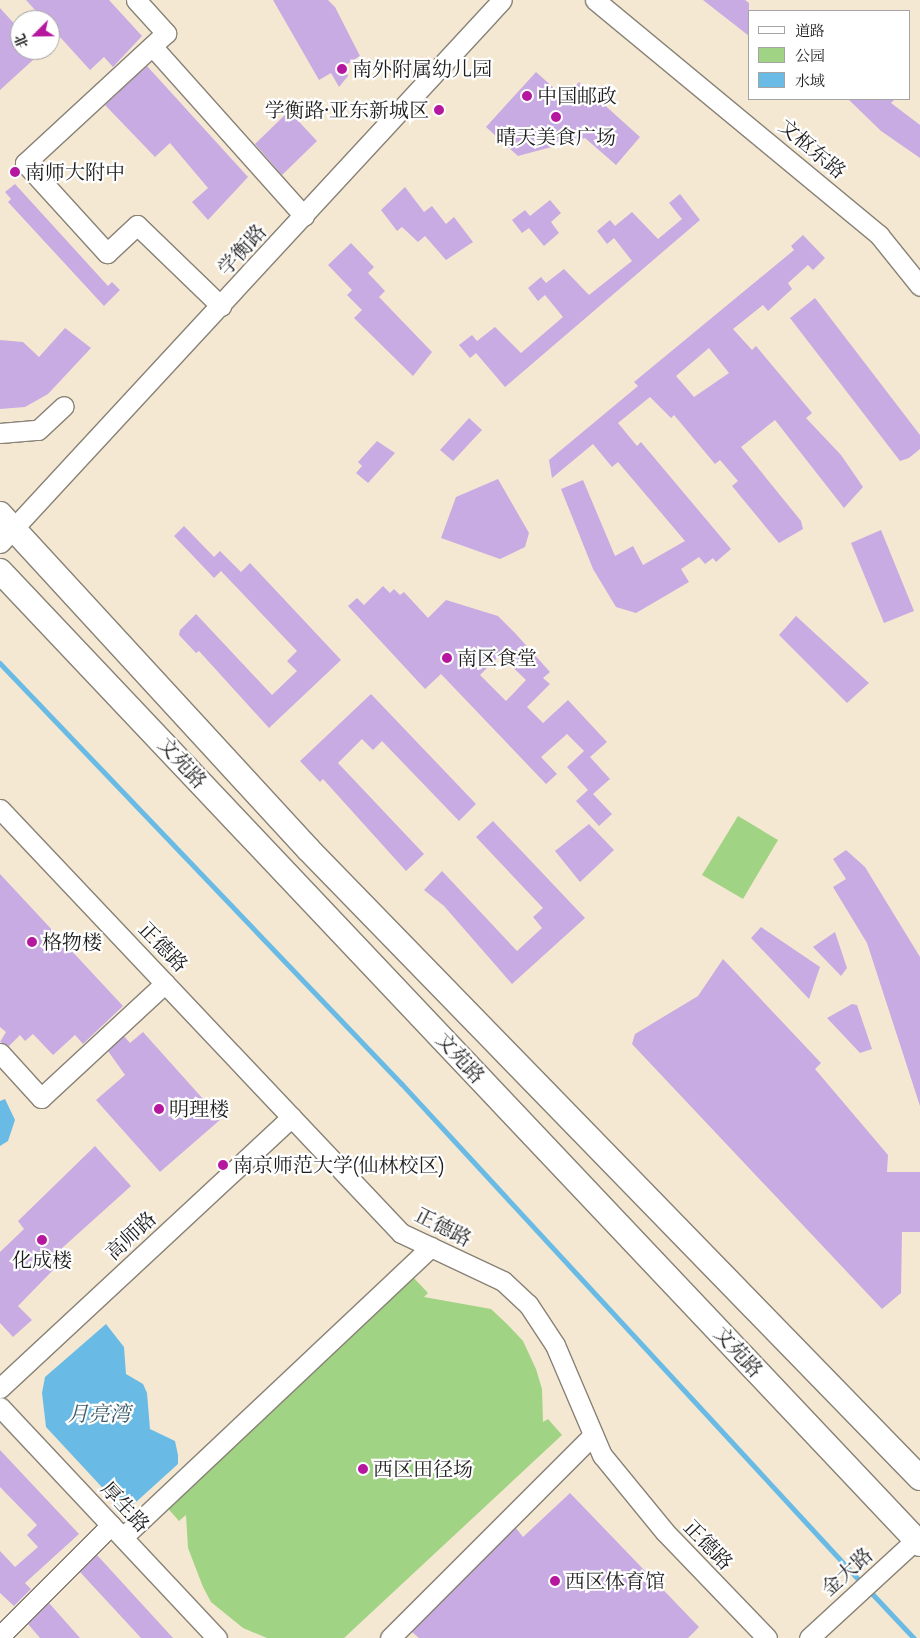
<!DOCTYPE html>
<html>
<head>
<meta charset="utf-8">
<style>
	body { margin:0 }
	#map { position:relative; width:920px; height:1638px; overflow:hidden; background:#f5e8d2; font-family:"IM FELL Great Primer","Noto Serif SC",serif }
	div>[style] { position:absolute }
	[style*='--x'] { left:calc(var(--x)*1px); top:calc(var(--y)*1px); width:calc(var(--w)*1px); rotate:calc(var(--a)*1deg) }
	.green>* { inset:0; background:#a0d383 }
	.water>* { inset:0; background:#69bbe5 }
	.stream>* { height:4.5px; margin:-2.25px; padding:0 2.25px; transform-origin:2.25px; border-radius:2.25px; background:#69bbe5 }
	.building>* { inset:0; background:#c8abe2 }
	.roads { filter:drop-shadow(1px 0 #888277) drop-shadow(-1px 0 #888277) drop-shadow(0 1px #888277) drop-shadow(0 -1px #888277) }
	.minor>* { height:19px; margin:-9.5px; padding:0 9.5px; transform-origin:9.5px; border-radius:9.5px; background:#fff }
	.major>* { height:24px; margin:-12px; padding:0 12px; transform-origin:12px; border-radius:12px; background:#fff }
	.dots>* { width:14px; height:14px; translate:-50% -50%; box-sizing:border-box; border:2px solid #fff; border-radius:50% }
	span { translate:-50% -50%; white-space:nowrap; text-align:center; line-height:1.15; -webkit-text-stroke:4.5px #fff; paint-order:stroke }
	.poi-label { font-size:20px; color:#1c1c1c }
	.left { translate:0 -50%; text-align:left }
	.right { translate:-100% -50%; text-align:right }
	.street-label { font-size:20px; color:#1c1c1c }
	.water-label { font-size:21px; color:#3b5c6c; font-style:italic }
	.legend { position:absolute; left:748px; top:10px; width:162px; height:90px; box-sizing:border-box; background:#fff; border:1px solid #a4a4a4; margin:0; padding:6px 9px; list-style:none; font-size:15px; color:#1c1c1c }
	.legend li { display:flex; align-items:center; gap:10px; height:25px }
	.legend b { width:25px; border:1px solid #a4a4a4 }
	.north { position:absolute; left:10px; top:10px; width:50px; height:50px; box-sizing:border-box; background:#fff; border:1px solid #a4a4a4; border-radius:50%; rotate:247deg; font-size:14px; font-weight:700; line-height:20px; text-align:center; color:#1c1c1c }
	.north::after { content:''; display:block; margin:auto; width:18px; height:22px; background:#b5179e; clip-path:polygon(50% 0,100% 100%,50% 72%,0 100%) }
</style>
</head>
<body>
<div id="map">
	<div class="green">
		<div style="clip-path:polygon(738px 816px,778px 840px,743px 899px,702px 875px)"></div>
		<div style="clip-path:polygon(411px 1275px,428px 1293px,424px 1297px,491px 1309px,507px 1324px,523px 1341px,536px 1369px,542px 1389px,543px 1422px,548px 1419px,562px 1435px,344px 1638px,267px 1638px,243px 1628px,211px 1602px,203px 1587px,188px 1548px,186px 1515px,179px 1521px,164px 1504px)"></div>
	</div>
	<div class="water">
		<div style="clip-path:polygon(5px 1099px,15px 1120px,8px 1141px,0 1146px,0 1101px)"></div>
		<div style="clip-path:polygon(106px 1324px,124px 1347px,126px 1374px,143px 1384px,147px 1393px,150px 1429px,175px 1441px,178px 1455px,178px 1464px,125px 1512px,46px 1427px,42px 1393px,45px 1377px)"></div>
	</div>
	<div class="stream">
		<div style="--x:0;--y:663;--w:582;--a:46.32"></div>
		<div style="--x:402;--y:1084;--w:679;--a:47.33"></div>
		<div style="--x:869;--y:1590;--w:66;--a:46.8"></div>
	</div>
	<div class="building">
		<div style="clip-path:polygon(26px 0,109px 0,142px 36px,113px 67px,104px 57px,90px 70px,50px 26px,50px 20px,44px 20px)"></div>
		<div style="clip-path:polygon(273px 0,328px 0,335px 7px,360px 56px,344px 66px,348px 76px,339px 87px,331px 73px,319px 80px)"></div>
		<div style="clip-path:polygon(703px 0,745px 0,749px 3px,749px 36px)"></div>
		<div style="clip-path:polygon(0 8px,20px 30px,20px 50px,44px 50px,0 90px)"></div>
		<div style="clip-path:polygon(147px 66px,248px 177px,208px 220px,192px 202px,208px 188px,170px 143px,155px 157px,105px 105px)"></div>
		<div style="clip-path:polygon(536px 72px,565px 98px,579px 82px,640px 137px,616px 165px,585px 138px,518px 156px,486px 127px)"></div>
		<div style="clip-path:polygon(848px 99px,895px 99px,891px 103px,920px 125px,920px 158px,881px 131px)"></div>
		<div style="clip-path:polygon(289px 111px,317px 141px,282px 175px,255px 144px)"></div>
		<div style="clip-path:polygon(15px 184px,108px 286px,112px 282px,120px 290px,104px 306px,8px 202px,11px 199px,5px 192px)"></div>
		<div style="clip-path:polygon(405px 187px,424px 212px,432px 206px,446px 224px,454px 217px,473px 242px,446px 260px,425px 236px,418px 242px,402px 227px,397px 231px,381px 210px)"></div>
		<div style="clip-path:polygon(680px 194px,700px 220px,505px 387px,476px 353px,470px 358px,459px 345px,472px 335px,477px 341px,495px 327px,521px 353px,563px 317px,545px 295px,538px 301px,528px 288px,541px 277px,546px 283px,564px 269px,589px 295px,632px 261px,614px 238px,607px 244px,597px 231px,610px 220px,615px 226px,632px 212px,658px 239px,682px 219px,669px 203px)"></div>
		<div style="clip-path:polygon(550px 200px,561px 213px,551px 222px,559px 233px,544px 246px,529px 228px,522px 233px,512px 220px,525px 210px,530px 216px)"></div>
		<div style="clip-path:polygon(evenodd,803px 235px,825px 258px,813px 270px,808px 265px,788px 283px,792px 289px,768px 311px,763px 305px,733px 329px,752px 350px,756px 346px,808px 408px,812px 413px,806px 418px,841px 455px,863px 487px,844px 508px,775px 420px,741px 447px,801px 521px,803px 529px,779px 543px,732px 486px,738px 481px,720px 460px,715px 464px,674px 415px,671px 418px,650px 397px,618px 423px,637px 446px,641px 442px,731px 549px,716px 562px,713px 558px,705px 564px,699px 557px,681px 569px,689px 582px,636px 613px,616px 607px,593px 569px,561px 489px,583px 480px,615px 556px,633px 546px,643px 565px,685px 541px,618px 462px,612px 467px,593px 444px,552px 478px,549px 460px,638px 386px,634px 382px,794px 250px,791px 246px,803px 235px,709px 348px,729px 373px,694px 397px,676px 376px,709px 348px)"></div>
		<div style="clip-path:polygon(351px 243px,374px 267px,368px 273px,385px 291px,379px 297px,432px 352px,413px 376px,354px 318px,362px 310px,347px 295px,352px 290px,328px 265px)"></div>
		<div style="clip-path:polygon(815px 298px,920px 435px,920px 449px,909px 458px,900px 461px,790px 318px)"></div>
		<div style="clip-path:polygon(65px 328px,91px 348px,48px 394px,25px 407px,0 409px,0 340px,23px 342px,39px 357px)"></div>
		<div style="clip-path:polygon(469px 418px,482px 430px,453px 461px,440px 450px)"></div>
		<div style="clip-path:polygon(377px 441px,395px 453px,368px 483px,356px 473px,362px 466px,358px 462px)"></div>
		<div style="clip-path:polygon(498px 479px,529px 533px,525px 547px,500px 559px,441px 538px,456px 497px)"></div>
		<div style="clip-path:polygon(184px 526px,214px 557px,220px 551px,241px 572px,250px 563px,341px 660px,269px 728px,199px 651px,196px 653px,179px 635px,180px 630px,196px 614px,272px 695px,297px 671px,287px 661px,297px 651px,221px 571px,214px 578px,174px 536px)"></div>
		<div style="clip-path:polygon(881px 530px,914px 611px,884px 623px,851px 543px)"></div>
		<div style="clip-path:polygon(evenodd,383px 586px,390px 593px,394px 589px,400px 595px,404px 592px,428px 618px,446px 600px,498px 616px,515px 633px,550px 672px,543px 678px,550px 684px,527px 707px,543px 723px,568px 700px,607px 742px,590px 757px,610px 779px,593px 794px,612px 814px,599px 826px,576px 801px,588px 790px,567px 767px,584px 751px,567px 734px,541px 757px,557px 774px,546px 784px,441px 674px,425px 689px,348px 606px,357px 598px,364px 605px,383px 586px,500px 655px,526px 680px,506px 701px,480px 675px,500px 655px)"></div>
		<div style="clip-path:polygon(796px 616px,869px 683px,847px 703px,779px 635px)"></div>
		<div style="clip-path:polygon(371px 694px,476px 804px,459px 821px,382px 741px,373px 750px,362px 739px,338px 763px,424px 854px,406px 871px,323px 779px,320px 782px,300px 761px)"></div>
		<div style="clip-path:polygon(493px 821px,585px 918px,512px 984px,444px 906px,424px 890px,442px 871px,517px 951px,542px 928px,533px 917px,543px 908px,476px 837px)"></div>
		<div style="clip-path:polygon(589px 824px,614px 850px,580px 882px,555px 851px)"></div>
		<div style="clip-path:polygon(846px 850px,865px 867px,920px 957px,920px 1106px,867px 943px,833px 887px,846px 879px,833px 859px)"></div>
		<div style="clip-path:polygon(0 874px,123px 1006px,83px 1044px,75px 1035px,53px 1055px,33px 1034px,25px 1041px,20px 1035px,9px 1046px,0 1042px,6px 1032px,0 1027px)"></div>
		<div style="clip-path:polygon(761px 927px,820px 967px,809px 999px,751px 938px)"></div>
		<div style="clip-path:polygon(835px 932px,847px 968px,841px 976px,813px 947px)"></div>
		<div style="clip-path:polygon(723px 959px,821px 1063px,815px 1069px,888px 1155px,887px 1172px,920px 1172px,920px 1232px,902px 1232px,901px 1293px,882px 1309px,632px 1044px,635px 1034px,698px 996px)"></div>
		<div style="clip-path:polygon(852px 1004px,857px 1005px,872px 1049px,860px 1053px,827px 1018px)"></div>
		<div style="clip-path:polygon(143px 1032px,221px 1119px,160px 1172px,96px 1100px,125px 1075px,108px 1051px,124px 1036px,130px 1043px)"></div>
		<div style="clip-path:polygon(95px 1146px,131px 1186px,51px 1258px,57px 1266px,18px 1306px,32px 1320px,13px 1337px,0 1323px,0 1252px,24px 1229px,18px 1221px)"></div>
		<div style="clip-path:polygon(0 1450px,79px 1534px,25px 1583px,31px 1589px,14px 1606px,0 1593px,0 1551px,15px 1567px,38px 1547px,27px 1535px,37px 1525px,0 1487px)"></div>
		<div style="clip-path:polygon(570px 1493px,699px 1627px,688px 1638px,419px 1638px,412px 1632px,516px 1528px,523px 1537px)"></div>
		<div style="clip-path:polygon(97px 1555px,173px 1638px,141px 1638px,80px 1572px)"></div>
		<div style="clip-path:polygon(49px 1603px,80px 1638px,40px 1638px,28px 1624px)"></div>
	</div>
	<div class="roads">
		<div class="minor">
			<div style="--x:136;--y:0;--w:45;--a:47.7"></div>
			<div style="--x:166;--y:33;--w:192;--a:137.3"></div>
			<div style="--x:25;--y:163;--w:122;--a:47.7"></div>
			<div style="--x:107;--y:253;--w:41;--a:-43"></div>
			<div style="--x:137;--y:225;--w:117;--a:44"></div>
			<div style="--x:595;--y:0;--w:369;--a:39.6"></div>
			<div style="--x:879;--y:235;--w:65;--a:51.2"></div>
			<div style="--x:152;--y:46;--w:228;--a:48.2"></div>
			<div style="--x:0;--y:433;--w:38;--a:-5"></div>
			<div style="--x:38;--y:430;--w:35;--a:-43"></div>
			<div style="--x:0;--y:543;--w:739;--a:-47.25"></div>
			<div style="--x:0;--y:809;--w:584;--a:46.6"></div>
			<div style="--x:401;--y:1233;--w:113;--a:25.2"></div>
			<div style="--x:503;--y:1281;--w:34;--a:43"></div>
			<div style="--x:528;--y:1304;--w:49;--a:56.6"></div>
			<div style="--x:555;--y:1345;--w:120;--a:66.9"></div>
			<div style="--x:602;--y:1455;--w:99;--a:50.7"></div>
			<div style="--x:665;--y:1532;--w:147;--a:46.1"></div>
			<div style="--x:0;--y:1053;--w:61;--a:47.7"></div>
			<div style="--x:41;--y:1098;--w:169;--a:-42.8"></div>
			<div style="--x:0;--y:1388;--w:398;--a:-42.9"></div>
			<div style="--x:0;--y:1407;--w:317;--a:46.8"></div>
			<div style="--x:123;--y:1537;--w:423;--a:-43.3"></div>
			<div style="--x:0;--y:1636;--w:157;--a:-45"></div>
			<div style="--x:390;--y:1638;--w:287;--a:-45"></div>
			<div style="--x:809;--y:1638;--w:151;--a:-42.6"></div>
		</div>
		<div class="major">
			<div style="--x:0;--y:514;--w:456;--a:47.4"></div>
			<div style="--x:309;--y:850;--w:876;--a:45.79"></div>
			<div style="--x:0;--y:571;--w:1339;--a:46.6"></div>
		</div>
	</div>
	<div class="dots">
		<div style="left:342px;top:69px;background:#b5179e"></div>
		<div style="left:527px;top:96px;background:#b5179e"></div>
		<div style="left:439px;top:110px;background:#b5179e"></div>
		<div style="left:556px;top:117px;background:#b5179e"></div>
		<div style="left:15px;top:172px;background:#b5179e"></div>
		<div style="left:447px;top:658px;background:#b5179e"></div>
		<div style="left:32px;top:942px;background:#b5179e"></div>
		<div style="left:159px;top:1109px;background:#b5179e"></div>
		<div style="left:223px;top:1165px;background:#b5179e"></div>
		<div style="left:42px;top:1240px;background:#b5179e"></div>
		<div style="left:363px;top:1469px;background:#b5179e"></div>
		<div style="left:555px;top:1581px;background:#b5179e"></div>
	</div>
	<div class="poi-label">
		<span class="left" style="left:352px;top:69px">南外附属幼儿园</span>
		<span class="left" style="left:537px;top:96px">中国邮政</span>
		<span class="right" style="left:429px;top:110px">学衡路·亚东新城区</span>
		<span style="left:556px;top:137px">晴天美食广场</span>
		<span class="left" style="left:25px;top:172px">南师大附中</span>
		<span class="left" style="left:457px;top:658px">南区食堂</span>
		<span class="left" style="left:42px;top:942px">格物楼</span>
		<span class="left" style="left:169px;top:1109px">明理楼</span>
		<span class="left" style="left:233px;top:1165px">南京师范大学(仙林校区)</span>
		<span style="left:42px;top:1260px">化成楼</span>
		<span class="left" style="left:373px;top:1469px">西区田径场</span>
		<span class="left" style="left:565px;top:1581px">西区体育馆</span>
	</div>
	<div class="street-label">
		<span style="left:812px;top:149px;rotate:40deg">文枢东路</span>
		<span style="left:242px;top:250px;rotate:-48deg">学衡路</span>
		<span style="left:182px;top:763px;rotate:47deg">文苑路</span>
		<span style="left:163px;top:947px;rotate:46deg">正德路</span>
		<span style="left:460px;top:1058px;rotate:47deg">文苑路</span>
		<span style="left:443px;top:1227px;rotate:27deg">正德路</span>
		<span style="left:131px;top:1236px;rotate:-43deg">高师路</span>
		<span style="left:738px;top:1352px;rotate:47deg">文苑路</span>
		<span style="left:125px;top:1507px;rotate:47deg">厚生路</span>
		<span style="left:708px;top:1545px;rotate:46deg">正德路</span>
		<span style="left:847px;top:1572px;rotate:-42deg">金大路</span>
	</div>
	<div class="water-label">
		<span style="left:99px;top:1414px">月亮湾</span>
	</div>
	<ul class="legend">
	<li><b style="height:6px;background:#fff"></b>道路</li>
	<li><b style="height:14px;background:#a0d383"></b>公园</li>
	<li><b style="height:14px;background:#69bbe5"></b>水域</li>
	</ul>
	<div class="north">北</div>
</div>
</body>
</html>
